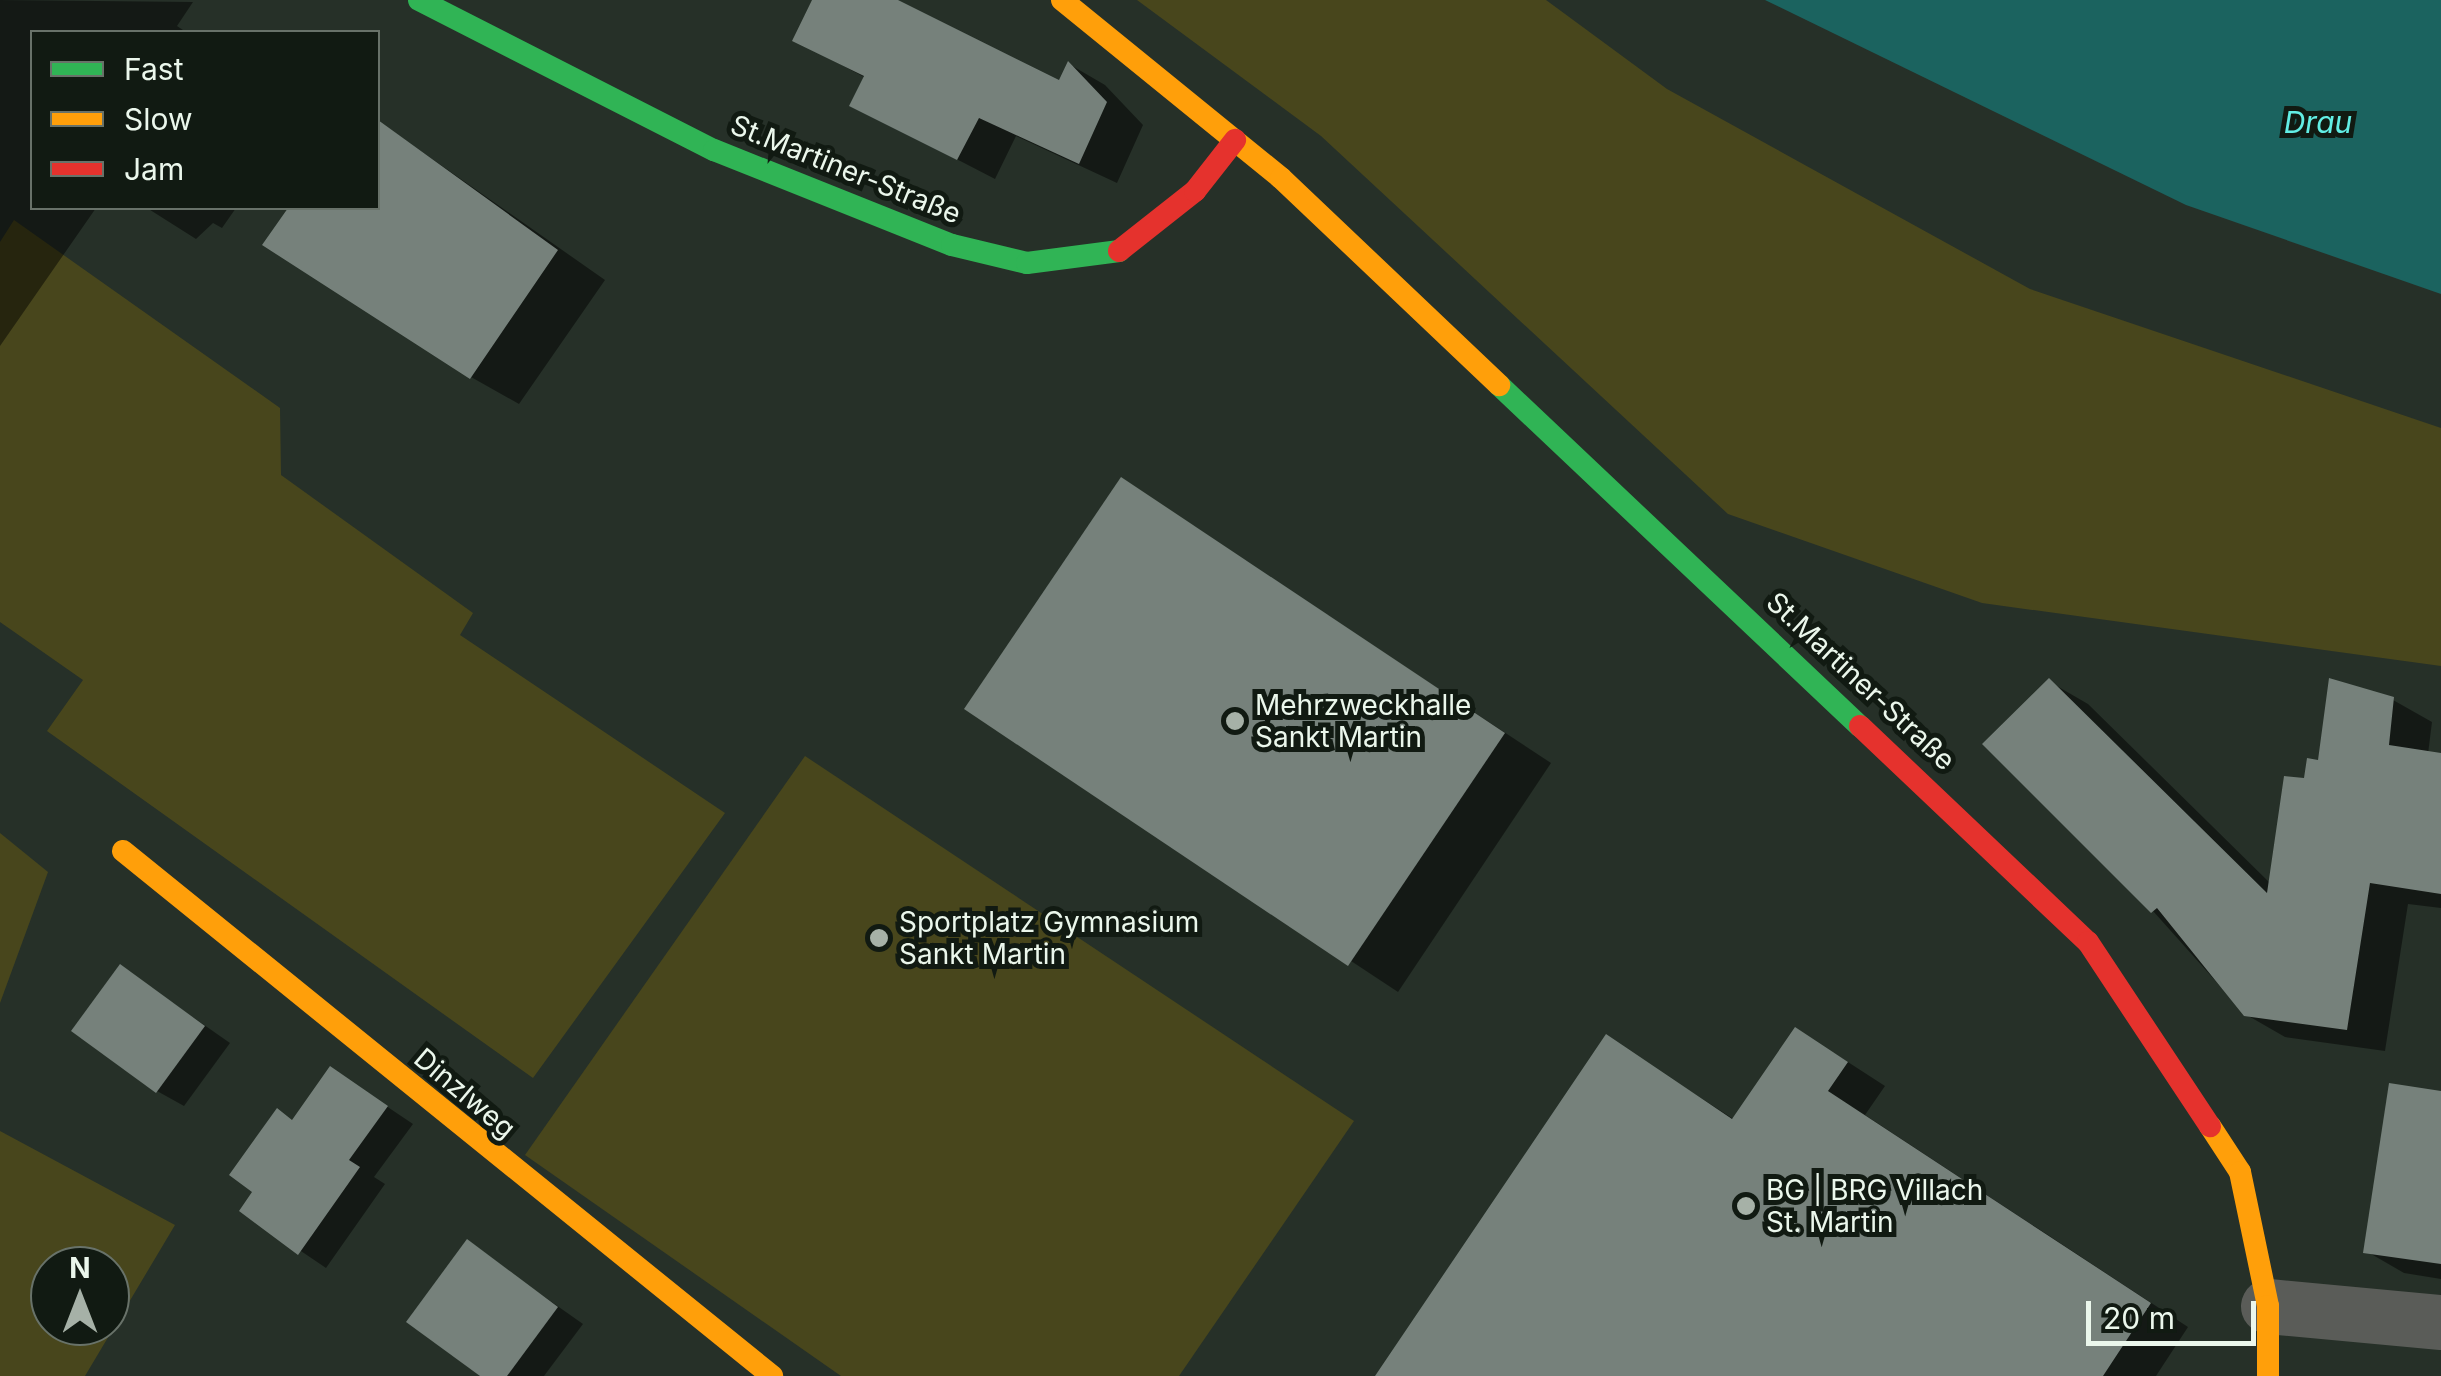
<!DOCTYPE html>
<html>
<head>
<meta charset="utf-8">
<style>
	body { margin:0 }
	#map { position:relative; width:2441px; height:1376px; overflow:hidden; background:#263028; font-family:Inter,sans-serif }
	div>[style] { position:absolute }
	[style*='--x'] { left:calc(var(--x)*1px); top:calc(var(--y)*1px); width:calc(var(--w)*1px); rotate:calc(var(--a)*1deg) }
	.green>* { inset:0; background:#48461c }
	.water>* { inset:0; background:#1b635f }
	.shadow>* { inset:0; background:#0007 }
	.building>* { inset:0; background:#76817b }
	.street>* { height:55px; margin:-27.5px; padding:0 27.5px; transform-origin:27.5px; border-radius:27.5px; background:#5a5c58 }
	.fast>* { height:22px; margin:-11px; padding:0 11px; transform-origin:11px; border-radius:11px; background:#30b455 }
	.slow>* { height:22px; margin:-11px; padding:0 11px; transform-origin:11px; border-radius:11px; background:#ff9f0a }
	.jam>* { height:22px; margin:-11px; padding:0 11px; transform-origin:11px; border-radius:11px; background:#e5322d }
	.dots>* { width:28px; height:28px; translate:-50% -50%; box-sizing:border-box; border:5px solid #111a12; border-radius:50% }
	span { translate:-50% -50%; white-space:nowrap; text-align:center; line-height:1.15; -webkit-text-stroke:10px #111a12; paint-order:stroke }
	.street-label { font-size:28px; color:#ebf7ec }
	.poi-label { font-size:28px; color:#ebf7ec }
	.left { translate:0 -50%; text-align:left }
	.water-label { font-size:30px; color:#62eee5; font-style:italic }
	.legend { position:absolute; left:30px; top:30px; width:350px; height:180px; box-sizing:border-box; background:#111a12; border:2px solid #687269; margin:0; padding:12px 18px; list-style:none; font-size:30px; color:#ebf7ec }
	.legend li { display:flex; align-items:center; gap:20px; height:50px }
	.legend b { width:50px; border:2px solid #687269 }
	.north { position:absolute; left:30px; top:1246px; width:100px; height:100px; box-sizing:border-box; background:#111a12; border:2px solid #687269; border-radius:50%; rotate:0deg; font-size:28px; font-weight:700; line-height:40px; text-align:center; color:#ebf7ec }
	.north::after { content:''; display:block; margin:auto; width:35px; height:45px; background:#a6b1a7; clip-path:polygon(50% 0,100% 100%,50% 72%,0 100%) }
	.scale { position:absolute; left:2086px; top:1301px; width:170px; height:45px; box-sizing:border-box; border:5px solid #ebf7ec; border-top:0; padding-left:12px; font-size:30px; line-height:35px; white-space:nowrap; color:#ebf7ec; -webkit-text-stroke:8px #111a12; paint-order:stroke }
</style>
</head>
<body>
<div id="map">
	<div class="green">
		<div style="clip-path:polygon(1137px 0,1546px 0,1667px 89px,2030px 289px,2441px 428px,2441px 666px,1982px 603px,1728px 514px,1321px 136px)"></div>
		<div style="clip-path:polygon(14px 220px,280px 408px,281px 475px,473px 613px,460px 635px,725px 813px,533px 1078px,47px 731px,83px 680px,0 622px,0 242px)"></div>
		<div style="clip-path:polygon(805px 756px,1354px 1121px,1179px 1376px,841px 1376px,525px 1155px)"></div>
		<div style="clip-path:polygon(0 833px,48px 872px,0 1003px)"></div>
		<div style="clip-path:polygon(evenodd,0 1131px,175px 1225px,85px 1376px,0 1376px,0 1131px,50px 1266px,110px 1266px,110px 1326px,50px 1326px,50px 1266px)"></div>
	</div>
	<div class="water">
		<div style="clip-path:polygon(1765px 0,2441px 0,2441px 294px,2186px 205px)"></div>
	</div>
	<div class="shadow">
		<div style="clip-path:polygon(0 0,193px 2px,177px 26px,186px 32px,32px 32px,32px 208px,96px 208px,0 346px)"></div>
		<div style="clip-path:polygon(815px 0,893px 0,1060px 83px,1069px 64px,1105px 85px,1143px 125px,1117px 183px,1016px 136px,995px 179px,852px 105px,866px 78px,795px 40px)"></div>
		<div style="clip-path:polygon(378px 121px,605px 280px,519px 404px,471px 377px,284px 208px,378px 208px)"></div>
		<div style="clip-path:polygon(147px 208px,236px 208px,222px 228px,213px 223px,196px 239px)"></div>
		<div style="clip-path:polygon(1122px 480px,1551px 763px,1398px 992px,968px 708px)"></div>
		<div style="clip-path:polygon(2050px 682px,2088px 704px,2271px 884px,2320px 762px,2393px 700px,2432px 722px,2428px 754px,2441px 755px,2441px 908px,2408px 904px,2385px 1051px,2285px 1037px,2245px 1014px,2153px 911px)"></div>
		<div style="clip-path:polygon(121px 967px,230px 1043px,184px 1106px,157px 1091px)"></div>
		<div style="clip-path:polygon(1606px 1037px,1735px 1120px,1834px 1053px,1885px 1086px,1865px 1115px,2188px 1327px,2156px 1376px,1378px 1376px)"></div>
		<div style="clip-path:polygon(331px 1069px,413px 1124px,374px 1177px,385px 1184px,326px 1268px,242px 1211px)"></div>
		<div style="clip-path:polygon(2441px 1093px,2441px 1279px,2404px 1273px,2366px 1251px)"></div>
		<div style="clip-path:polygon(468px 1243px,583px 1324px,544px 1376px,485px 1376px)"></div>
	</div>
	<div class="building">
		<div style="clip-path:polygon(812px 0,898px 0,1059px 80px,1068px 61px,1107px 102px,1079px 164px,979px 118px,957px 160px,849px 106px,864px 76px,792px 41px)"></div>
		<div style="clip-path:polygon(378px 120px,558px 250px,470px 379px,262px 245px,288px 208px,378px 208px)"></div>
		<div style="clip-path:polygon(1121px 477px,1505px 733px,1348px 966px,964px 709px)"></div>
		<div style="clip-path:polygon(2049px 678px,2267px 893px,2284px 776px,2304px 778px,2307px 758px,2318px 760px,2329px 678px,2394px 697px,2389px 745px,2441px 753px,2441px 894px,2370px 883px,2347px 1030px,2244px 1016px,2157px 908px,2151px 913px,1982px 744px)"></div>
		<div style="clip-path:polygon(120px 964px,205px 1026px,156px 1093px,71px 1031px)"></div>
		<div style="clip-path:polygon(1795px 1027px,1848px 1062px,1828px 1091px,2151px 1303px,2103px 1376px,1375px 1376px,1606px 1034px,1732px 1119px)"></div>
		<div style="clip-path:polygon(330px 1066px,388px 1106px,349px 1160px,360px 1167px,298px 1255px,239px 1211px,252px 1192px,229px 1175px,277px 1108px,292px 1120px)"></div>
		<div style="clip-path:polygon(2389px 1083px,2441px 1091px,2441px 1264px,2363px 1253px)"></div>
		<div style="clip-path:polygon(467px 1239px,558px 1307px,507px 1376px,480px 1376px,406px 1322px)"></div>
	</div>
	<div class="street">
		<div style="--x:2268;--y:1306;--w:174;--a:5.3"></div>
	</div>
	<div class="fast">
		<div style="--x:419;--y:0;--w:331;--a:27"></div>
		<div style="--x:714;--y:150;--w:256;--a:21.8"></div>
		<div style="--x:952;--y:245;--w:77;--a:13.5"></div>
		<div style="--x:1027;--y:263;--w:93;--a:-7.4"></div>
		<div style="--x:1499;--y:385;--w:497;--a:43.4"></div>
	</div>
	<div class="slow">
		<div style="--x:1062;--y:0;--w:282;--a:39.1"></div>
		<div style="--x:1281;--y:178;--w:301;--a:43.5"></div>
		<div style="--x:123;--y:851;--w:835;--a:38.97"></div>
		<div style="--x:2210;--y:1126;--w:55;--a:56.9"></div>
		<div style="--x:2240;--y:1172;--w:137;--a:78.2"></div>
		<div style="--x:2268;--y:1306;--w:70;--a:90"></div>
	</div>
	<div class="jam">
		<div style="--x:1119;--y:251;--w:97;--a:-38.3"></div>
		<div style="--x:1195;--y:191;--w:65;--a:-51.9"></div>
		<div style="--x:1860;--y:726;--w:314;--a:43.5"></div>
		<div style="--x:2088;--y:942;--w:221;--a:56.5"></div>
	</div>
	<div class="dots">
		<div style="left:1235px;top:721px;background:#a6b1a7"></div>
		<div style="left:879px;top:938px;background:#a6b1a7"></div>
		<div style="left:1746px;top:1206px;background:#a6b1a7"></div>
	</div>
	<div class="street-label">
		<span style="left:846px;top:169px;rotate:22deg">St.Martiner-Straße</span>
		<span style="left:1861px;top:681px;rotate:43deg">St.Martiner-Straße</span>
		<span style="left:465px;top:1093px;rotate:40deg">Dinzlweg</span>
	</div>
	<div class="poi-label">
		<span class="left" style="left:1255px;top:721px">Mehrzweckhalle<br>Sankt Martin</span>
		<span class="left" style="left:899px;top:938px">Sportplatz Gymnasium<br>Sankt Martin</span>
		<span class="left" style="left:1766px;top:1206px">BG | BRG Villach<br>St. Martin</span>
	</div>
	<div class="water-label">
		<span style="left:2318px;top:122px">Drau</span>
	</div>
	<ul class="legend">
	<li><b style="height:12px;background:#30b455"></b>Fast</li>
	<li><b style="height:12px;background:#ff9f0a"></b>Slow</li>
	<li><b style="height:12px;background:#e5322d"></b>Jam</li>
	</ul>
	<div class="north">N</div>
	<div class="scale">20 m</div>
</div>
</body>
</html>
